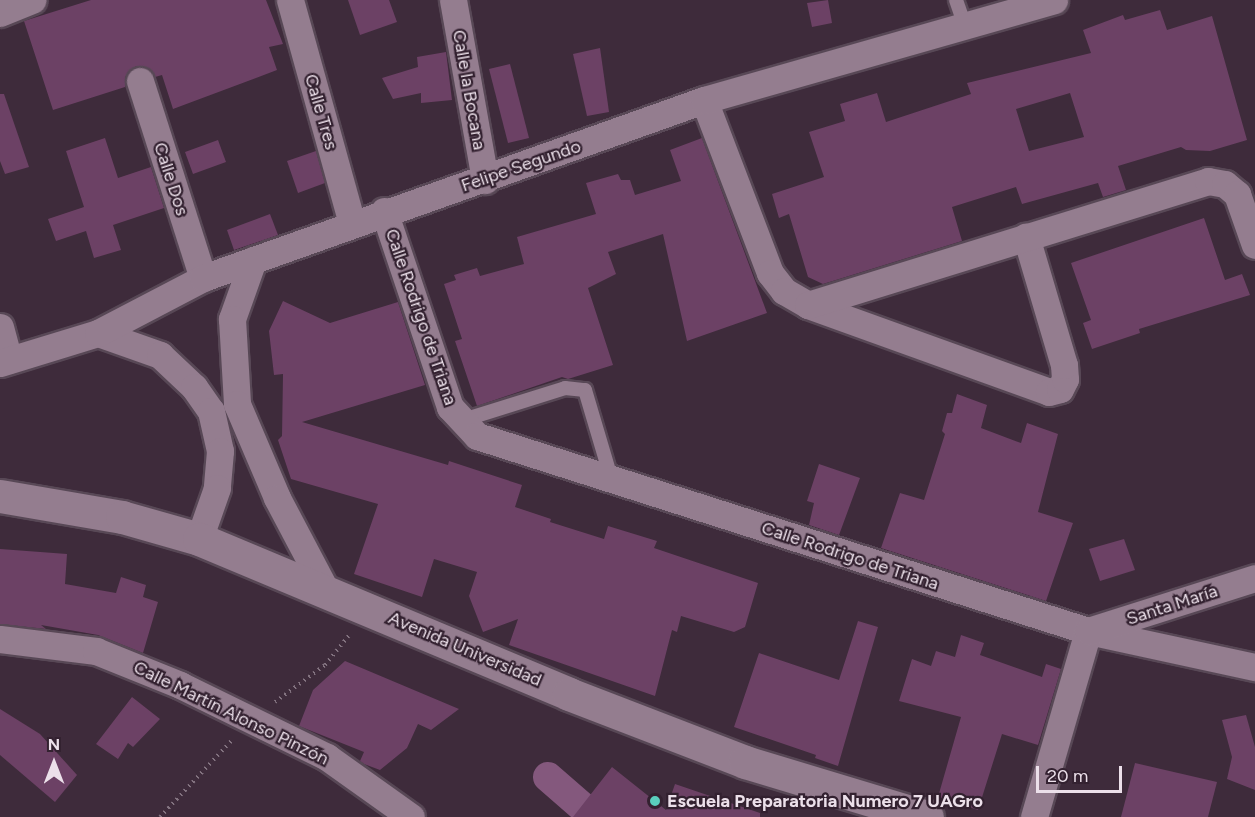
<!DOCTYPE html>
<html>
<head>
<meta charset="utf-8">
<style>
	body { margin:0 }
	#map { position:relative; width:1255px; height:817px; overflow:hidden; background:#3e2b3b; font-family:Figtree,sans-serif }
	div>[style] { position:absolute }
	[style*='--x'] { left:calc(var(--x)*1px); top:calc(var(--y)*1px); width:calc(var(--w)*1px); rotate:calc(var(--a)*1deg) }
	.canal>* { height:30px; margin:-15px; padding:0 15px; transform-origin:15px; border-radius:15px; background:#84587d }
	.building>* { inset:0; background:#6c4165 }
	.path>* { height:4px; margin-top:-2px; transform-origin:0; background:repeating-linear-gradient(90deg,#837380 0 1.5px,transparent 0 6px) }
	.roads { filter:drop-shadow(2px 0 #584856) drop-shadow(-2px 0 #584856) drop-shadow(0 2px #584856) drop-shadow(0 -2px #584856) }
	.lane>* { height:14px; margin:-7px; padding:0 7px; transform-origin:7px; border-radius:7px; background:#947d8f }
	.street>* { height:27px; margin:-13.5px; padding:0 13.5px; transform-origin:13.5px; border-radius:13.5px; background:#947d8f }
	.secondary>* { height:33px; margin:-16.5px; padding:0 16.5px; transform-origin:16.5px; border-radius:16.5px; background:#947d8f }
	.dots>* { width:16px; height:16px; translate:-50% -50%; box-sizing:border-box; border:3px solid #332130; border-radius:50% }
	span { translate:-50% -50%; white-space:nowrap; text-align:center; line-height:1.15; -webkit-text-stroke:4.5px #332130; paint-order:stroke }
	.street-label { font-size:18px; color:#ece0ea }
	.poi-label { font-size:18px; color:#ece0ea; font-weight:700 }
	.left { translate:0 -50%; text-align:left }
	.north { position:absolute; left:24px; top:733px; width:60px; height:60px; -webkit-text-stroke:4px #332130; paint-order:stroke; rotate:0deg; font-size:16px; font-weight:700; line-height:24px; text-align:center; color:#ece0ea }
	.north::after { content:''; display:block; margin:auto; width:21px; height:27px; background:#ece0ea; clip-path:polygon(50% 0,100% 100%,50% 72%,0 100%) }
	.scale { position:absolute; left:1036px; top:766px; width:86px; height:27px; box-sizing:border-box; border:3px solid #ece0ea; border-top:0; padding-left:8px; font-size:18px; line-height:21px; white-space:nowrap; color:#ece0ea; -webkit-text-stroke:4px #332130; paint-order:stroke }
</style>
</head>
<body>
<div id="map">
	<div class="canal">
		<div style="--x:548;--y:777;--w:61;--a:41"></div>
	</div>
	<div class="building">
		<div style="clip-path:polygon(91px 0,266px 0,283px 44px,269px 47px,277px 70px,173px 109px,162px 75px,155px 77px,150px 69px,136px 66px,125px 77px,125px 87px,53px 110px,24px 21px)"></div>
		<div style="clip-path:polygon(348px 0,389px 0,397px 22px,360px 35px)"></div>
		<div style="clip-path:polygon(828px 0,832px 23px,812px 27px,807px 3px)"></div>
		<div style="clip-path:polygon(evenodd,1160px 10px,1167px 30px,1212px 16px,1247px 140px,1210px 151px,1186px 150px,1181px 147px,1118px 166px,1126px 190px,1103px 197px,1098px 183px,1022px 204px,1016px 187px,952px 207px,962px 241px,823px 284px,808px 277px,789px 214px,779px 218px,772px 194px,824px 177px,809px 132px,845px 121px,840px 104px,877px 93px,886px 122px,971px 94px,967px 83px,1091px 53px,1083px 30px,1123px 15px,1125px 20px,1160px 10px,1070px 93px,1084px 137px,1029px 151px,1016px 109px,1070px 93px)"></div>
		<div style="clip-path:polygon(600px 48px,609px 112px,587px 116px,573px 54px)"></div>
		<div style="clip-path:polygon(446px 52px,452px 100px,421px 103px,421px 93px,393px 99px,382px 78px,418px 67px,417px 57px)"></div>
		<div style="clip-path:polygon(510px 64px,529px 138px,508px 143px,489px 69px)"></div>
		<div style="clip-path:polygon(0 94px,4px 94px,29px 167px,5px 174px,0 161px)"></div>
		<div style="clip-path:polygon(105px 138px,118px 178px,151px 167px,164px 208px,113px 225px,121px 250px,94px 258px,86px 231px,56px 241px,48px 219px,84px 207px,66px 151px)"></div>
		<div style="clip-path:polygon(702px 138px,767px 313px,687px 341px,663px 234px,608px 252px,616px 274px,588px 288px,613px 365px,568px 379px,562px 377px,477px 406px,455px 341px,462px 339px,444px 284px,456px 280px,454px 275px,477px 268px,480px 276px,524px 264px,517px 237px,596px 214px,586px 183px,618px 174px,621px 180px,630px 180px,635px 195px,681px 181px,670px 150px)"></div>
		<div style="clip-path:polygon(218px 140px,226px 162px,193px 174px,185px 152px)"></div>
		<div style="clip-path:polygon(316px 151px,325px 183px,298px 193px,287px 161px)"></div>
		<div style="clip-path:polygon(270px 214px,278px 235px,234px 250px,227px 230px)"></div>
		<div style="clip-path:polygon(1204px 218px,1225px 280px,1242px 274px,1250px 295px,1139px 329px,1140px 333px,1092px 349px,1083px 323px,1091px 320px,1071px 263px)"></div>
		<div style="clip-path:polygon(283px 301px,330px 323px,398px 302px,425px 385px,302px 422px,448px 465px,449px 461px,522px 485px,515px 507px,551px 519px,550px 522px,604px 539px,608px 526px,657px 541px,654px 548px,758px 583px,745px 627px,734px 632px,681px 616px,677px 632px,672px 630px,655px 696px,509px 645px,518px 619px,483px 632px,469px 596px,477px 572px,434px 559px,422px 597px,354px 574px,378px 504px,291px 479px,278px 440px,282px 436px,283px 374px,274px 375px,269px 331px)"></div>
		<div style="clip-path:polygon(957px 394px,987px 405px,981px 428px,1021px 443px,1027px 423px,1058px 434px,1038px 512px,1073px 523px,1046px 601px,881px 548px,900px 493px,924px 500px,945px 434px,942px 431px,947px 413px,952px 413px)"></div>
		<div style="clip-path:polygon(819px 464px,860px 478px,839px 535px,809px 525px,814px 503px,807px 501px)"></div>
		<div style="clip-path:polygon(1124px 539px,1135px 570px,1100px 581px,1089px 549px)"></div>
		<div style="clip-path:polygon(0 549px,67px 554px,65px 584px,116px 593px,121px 577px,146px 585px,143px 597px,158px 602px,143px 653px,98px 635px,41px 625px,46px 629px,0 624px)"></div>
		<div style="clip-path:polygon(858px 621px,878px 627px,838px 766px,815px 758px,816px 755px,734px 727px,759px 653px,839px 680px)"></div>
		<div style="clip-path:polygon(961px 635px,984px 643px,980px 655px,1042px 677px,1046px 664px,1061px 669px,1038px 745px,1002px 734px,978px 810px,938px 797px,961px 717px,899px 701px,912px 659px,931px 666px,936px 651px,955px 657px)"></div>
		<div style="clip-path:polygon(345px 661px,459px 709px,431px 730px,418px 724px,407px 748px,380px 770px,364px 764px,360px 761px,364px 752px,299px 726px,313px 690px)"></div>
		<div style="clip-path:polygon(132px 697px,160px 719px,133px 747px,128px 743px,118px 759px,96px 744px)"></div>
		<div style="clip-path:polygon(0 709px,40px 734px,77px 775px,55px 802px,0 755px)"></div>
		<div style="clip-path:polygon(1246px 715px,1255px 747px,1255px 790px,1227px 779px,1232px 757px,1222px 720px)"></div>
		<div style="clip-path:polygon(1135px 763px,1217px 782px,1208px 817px,1121px 817px)"></div>
		<div style="clip-path:polygon(612px 767px,666px 810px,675px 784px,760px 813px,760px 817px,573px 817px)"></div>
	</div>
	<div class="path">
		<div style="--x:275;--y:702;--w:62;--a:-36.5"></div>
		<div style="--x:325;--y:665;--w:38;--a:-51"></div>
		<div style="--x:160;--y:817;--w:104;--a:-46.9"></div>
	</div>
	<div class="roads">
		<div class="lane">
			<div style="--x:956;--y:0;--w:28;--a:71"></div>
			<div style="--x:460;--y:421;--w:110;--a:-17.4"></div>
			<div style="--x:565;--y:388;--w:20;--a:6"></div>
			<div style="--x:585;--y:390;--w:95;--a:73.5"></div>
		</div>
		<div class="street">
			<div style="--x:290;--y:0;--w:231;--a:74.5"></div>
			<div style="--x:453;--y:0;--w:183;--a:79.9"></div>
			<div style="--x:0;--y:13;--w:35;--a:-22"></div>
			<div style="--x:140;--y:81;--w:207;--a:72.3"></div>
			<div style="--x:704;--y:100;--w:185;--a:69.1"></div>
			<div style="--x:770;--y:273;--w:23;--a:52"></div>
			<div style="--x:784;--y:291;--w:28;--a:30"></div>
			<div style="--x:808;--y:305;--w:256;--a:19.8"></div>
			<div style="--x:1049;--y:392;--w:11;--a:-15"></div>
			<div style="--x:1060;--y:389;--w:11;--a:-63"></div>
			<div style="--x:1065;--y:379;--w:14;--a:-94"></div>
			<div style="--x:1064;--y:365;--w:134;--a:-106.5"></div>
			<div style="--x:384;--y:211;--w:207;--a:71.4"></div>
			<div style="--x:450;--y:407;--w:40;--a:47"></div>
			<div style="--x:477;--y:436;--w:641;--a:17.7"></div>
			<div style="--x:1088;--y:631;--w:171;--a:12.2"></div>
			<div style="--x:253;--y:260;--w:63;--a:109.6"></div>
			<div style="--x:232;--y:319;--w:85;--a:86.6"></div>
			<div style="--x:237;--y:404;--w:102;--a:66.9"></div>
			<div style="--x:277;--y:498;--w:103;--a:62.2"></div>
			<div style="--x:808;--y:305;--w:419;--a:-17.2"></div>
			<div style="--x:1208;--y:181;--w:17;--a:10"></div>
			<div style="--x:1225;--y:184;--w:16;--a:40"></div>
			<div style="--x:1237;--y:194;--w:54;--a:70.6"></div>
			<div style="--x:0;--y:327;--w:34;--a:75"></div>
			<div style="--x:98;--y:333;--w:66;--a:19.5"></div>
			<div style="--x:160;--y:355;--w:47;--a:43.3"></div>
			<div style="--x:194;--y:387;--w:29;--a:55"></div>
			<div style="--x:211;--y:411;--w:41;--a:77.3"></div>
			<div style="--x:220;--y:451;--w:37;--a:95"></div>
			<div style="--x:217;--y:488;--w:54;--a:109.4"></div>
			<div style="--x:0;--y:363;--w:102;--a:-17"></div>
			<div style="--x:98;--y:333;--w:119;--a:-27.6"></div>
			<div style="--x:203;--y:278;--w:532;--a:-19.56"></div>
			<div style="--x:704;--y:100;--w:364;--a:-15.9"></div>
			<div style="--x:0;--y:639;--w:97;--a:7.1"></div>
			<div style="--x:96;--y:651;--w:91;--a:22"></div>
			<div style="--x:180;--y:685;--w:164;--a:26.1"></div>
			<div style="--x:327;--y:757;--w:103;--a:35.5"></div>
			<div style="--x:1034;--y:817;--w:194;--a:-73.8"></div>
			<div style="--x:1088;--y:631;--w:175;--a:-17.6"></div>
		</div>
		<div class="secondary">
			<div style="--x:0;--y:496;--w:124;--a:9.8"></div>
			<div style="--x:122;--y:517;--w:80;--a:15.9"></div>
			<div style="--x:199;--y:539;--w:401;--a:22.7"></div>
			<div style="--x:569;--y:694;--w:189;--a:21.1"></div>
			<div style="--x:745;--y:762;--w:190;--a:16.8"></div>
		</div>
	</div>
	<div class="dots">
		<div style="left:655px;top:801px;background:#5acebd"></div>
	</div>
	<div class="street-label">
		<span style="left:469px;top:90px;rotate:80deg">Calle la Bocana</span>
		<span style="left:321px;top:112px;rotate:74deg">Calle Tres</span>
		<span style="left:521px;top:166px;rotate:-19deg">Felipe Segundo</span>
		<span style="left:171px;top:179px;rotate:72deg">Calle Dos</span>
		<span style="left:421px;top:317px;rotate:71deg">Calle Rodrigo de Triana</span>
		<span style="left:850px;top:556px;rotate:18deg">Calle Rodrigo de Triana</span>
		<span style="left:1172px;top:605px;rotate:-18deg">Santa María</span>
		<span style="left:465px;top:649px;rotate:23deg">Avenida Universidad</span>
		<span style="left:231px;top:713px;rotate:26deg">Calle Martín Alonso Pinzón</span>
	</div>
	<div class="poi-label">
		<span class="left" style="left:667px;top:801px">Escuela Preparatoria Numero 7 UAGro</span>
	</div>
	<div class="north">N</div>
	<div class="scale">20 m</div>
</div>
</body>
</html>
